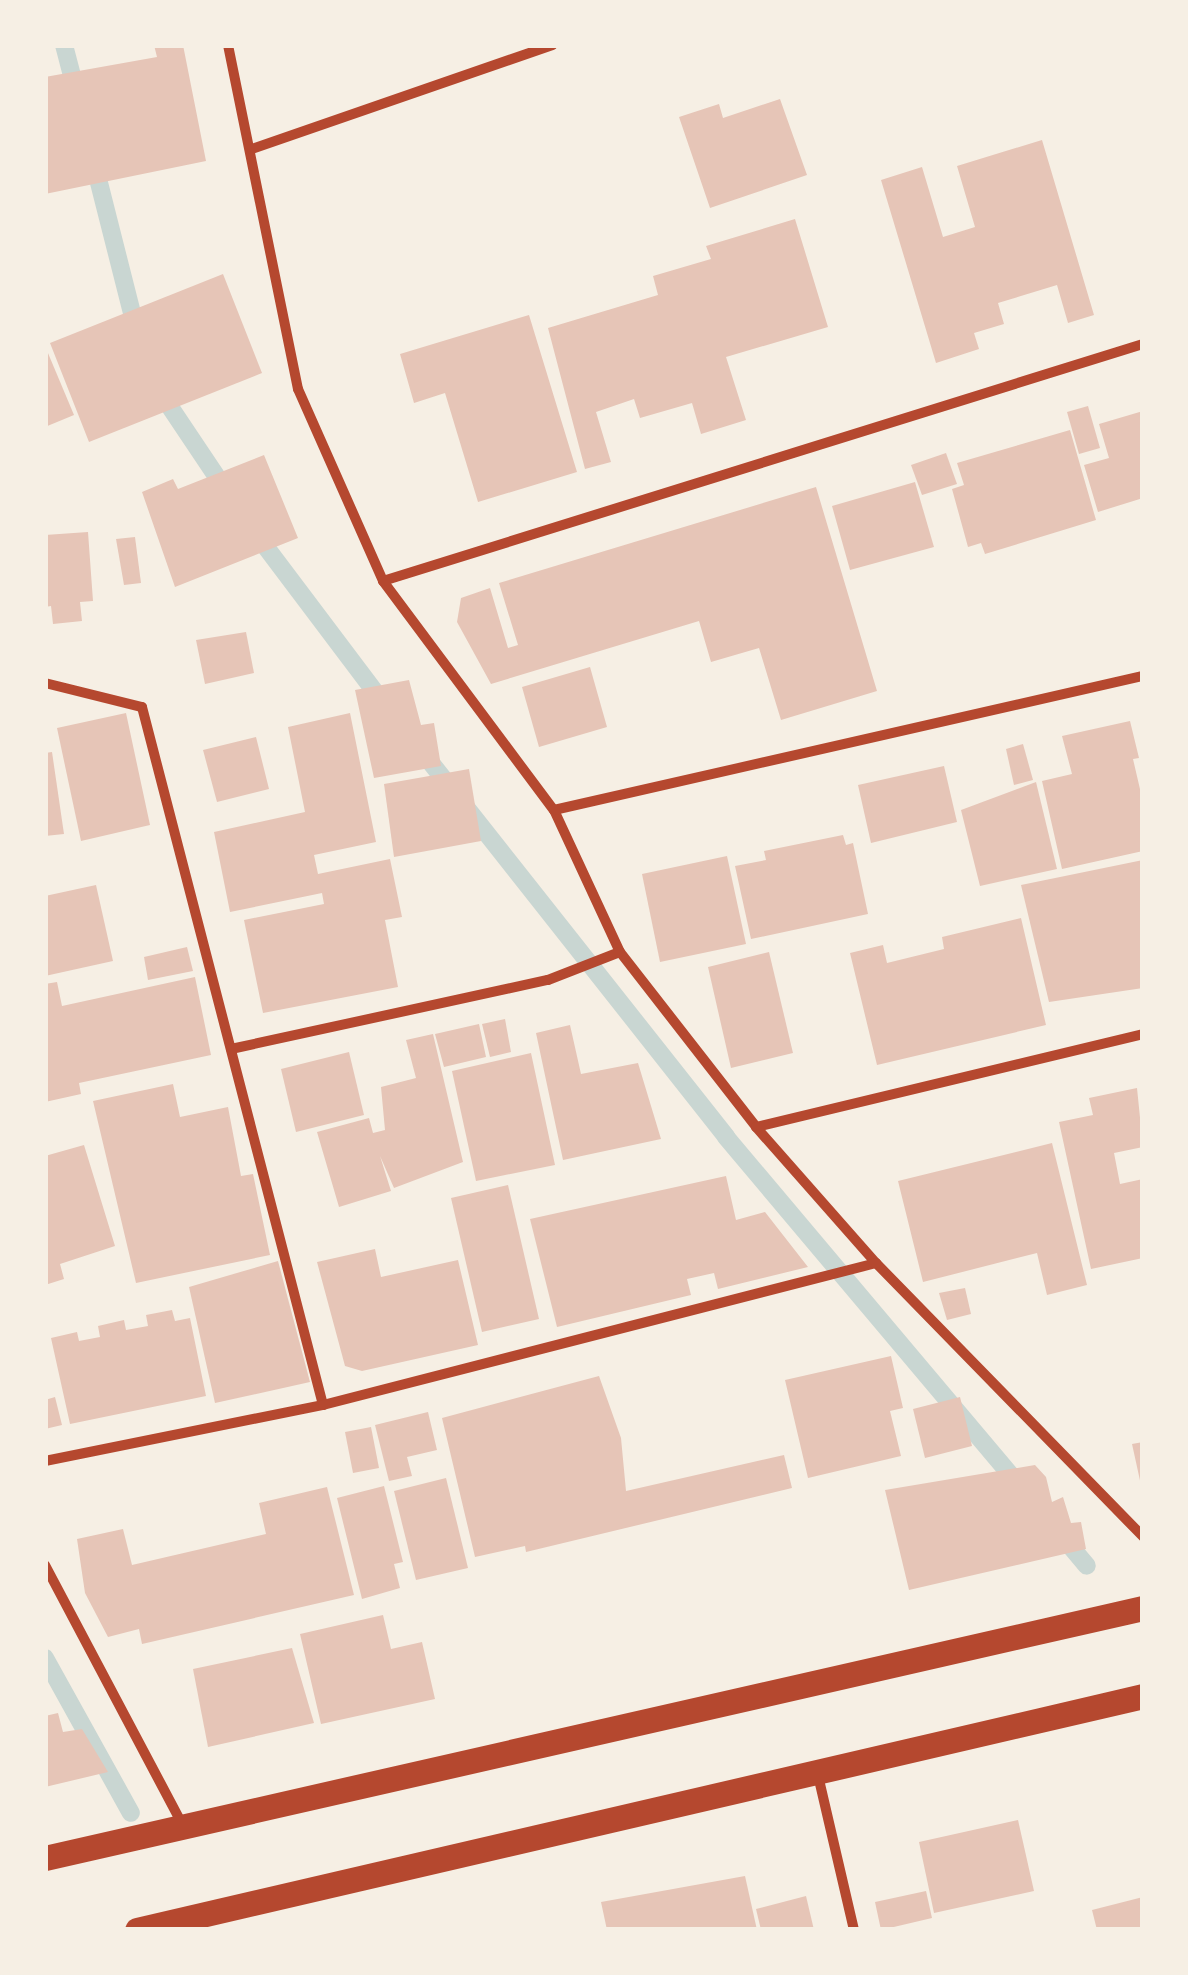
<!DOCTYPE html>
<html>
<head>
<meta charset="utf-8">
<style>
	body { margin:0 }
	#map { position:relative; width:1188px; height:1975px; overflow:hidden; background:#f6efe4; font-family:"Work Sans",sans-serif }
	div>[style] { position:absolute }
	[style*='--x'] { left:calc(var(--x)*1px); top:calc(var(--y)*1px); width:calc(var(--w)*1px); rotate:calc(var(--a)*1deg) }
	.stream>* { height:18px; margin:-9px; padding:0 9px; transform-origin:9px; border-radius:9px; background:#c9d6d2 }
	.building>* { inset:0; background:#e6c5b7 }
	.minor>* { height:10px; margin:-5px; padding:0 5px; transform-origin:5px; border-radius:5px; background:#b5482f }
	.primary>* { height:25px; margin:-12.5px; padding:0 12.5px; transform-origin:12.5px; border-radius:12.5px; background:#b5482f }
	span { translate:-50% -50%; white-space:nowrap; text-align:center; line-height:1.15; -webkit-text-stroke:8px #f6efe4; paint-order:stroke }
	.frame { position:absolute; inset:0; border:48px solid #f6efe4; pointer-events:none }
</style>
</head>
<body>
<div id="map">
	<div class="stream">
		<div style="--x:64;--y:45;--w:52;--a:75.4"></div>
		<div style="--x:93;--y:159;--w:179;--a:75.8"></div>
		<div style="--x:158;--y:389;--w:124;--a:56.2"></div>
		<div style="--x:253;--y:530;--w:219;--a:53"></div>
		<div style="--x:420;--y:749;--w:494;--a:51.7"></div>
		<div style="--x:726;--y:1137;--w:455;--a:49.9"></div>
		<div style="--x:1061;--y:1535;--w:40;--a:50"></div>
		<div style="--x:45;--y:1658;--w:177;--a:61"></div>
	</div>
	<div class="building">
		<div style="clip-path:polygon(154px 45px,183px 45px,206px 161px,45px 194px,45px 77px,157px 57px)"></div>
		<div style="clip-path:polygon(780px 99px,807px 175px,710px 208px,679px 117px,719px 104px,723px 118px)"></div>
		<div style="clip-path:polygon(1042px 140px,1094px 315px,1068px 323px,1057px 285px,998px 303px,1004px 324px,974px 333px,979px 349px,936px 363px,881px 180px,922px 167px,943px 237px,975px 227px,957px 166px)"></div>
		<div style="clip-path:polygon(795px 219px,828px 327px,726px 357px,746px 420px,701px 434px,692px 403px,640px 418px,634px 399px,596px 412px,611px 462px,585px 469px,548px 328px,658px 295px,653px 276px,711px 259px,706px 246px)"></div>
		<div style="clip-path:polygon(223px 274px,262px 373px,89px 442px,50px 343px)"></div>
		<div style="clip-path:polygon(529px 315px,577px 472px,478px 502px,445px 393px,414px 403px,400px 354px)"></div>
		<div style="clip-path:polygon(45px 346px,74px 415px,45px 427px)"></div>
		<div style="clip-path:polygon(1088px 406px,1100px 448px,1079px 454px,1067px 412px)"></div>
		<div style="clip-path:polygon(1143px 411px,1143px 498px,1098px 512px,1084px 465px,1109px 458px,1099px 424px)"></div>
		<div style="clip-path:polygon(1070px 430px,1096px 520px,985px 554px,981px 543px,968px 547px,952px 489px,964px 485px,957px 463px)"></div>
		<div style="clip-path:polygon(946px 453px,957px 484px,922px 495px,911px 465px)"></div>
		<div style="clip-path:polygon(264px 455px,298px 538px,175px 587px,142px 492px,173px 479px,178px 489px)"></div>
		<div style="clip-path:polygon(915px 482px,934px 547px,850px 570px,832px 506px)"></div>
		<div style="clip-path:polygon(816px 487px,877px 691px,781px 720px,759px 648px,711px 662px,699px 621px,491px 684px,457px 622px,461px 598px,490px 588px,508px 648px,518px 645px,499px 583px)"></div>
		<div style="clip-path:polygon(88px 532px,93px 601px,80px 602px,82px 621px,53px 624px,51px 606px,45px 607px,45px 535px)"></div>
		<div style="clip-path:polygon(135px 537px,141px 583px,124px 585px,116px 539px)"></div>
		<div style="clip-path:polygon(246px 632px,254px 673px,205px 684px,196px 640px)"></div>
		<div style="clip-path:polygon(590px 667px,607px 727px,539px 747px,522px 687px)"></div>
		<div style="clip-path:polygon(409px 680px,421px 725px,434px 723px,441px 766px,374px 778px,355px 690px)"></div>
		<div style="clip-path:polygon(126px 713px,150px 825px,81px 841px,57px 728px)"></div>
		<div style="clip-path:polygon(350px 713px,376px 842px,314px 855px,318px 874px,390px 859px,402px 917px,385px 920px,398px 987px,263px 1013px,244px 920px,324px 904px,322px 893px,230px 912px,214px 832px,305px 812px,288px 727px)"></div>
		<div style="clip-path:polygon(1130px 721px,1139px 758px,1133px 759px,1143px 802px,1143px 851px,1062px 869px,1042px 781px,1072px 774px,1062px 736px)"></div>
		<div style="clip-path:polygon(256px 737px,269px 789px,217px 802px,203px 750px)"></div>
		<div style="clip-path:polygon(1023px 744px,1033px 780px,1014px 785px,1006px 749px)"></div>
		<div style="clip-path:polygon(52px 752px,64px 834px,45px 836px,45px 753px)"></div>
		<div style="clip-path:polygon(944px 766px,957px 822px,871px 843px,858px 785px)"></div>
		<div style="clip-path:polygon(469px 769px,481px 841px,394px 857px,384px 784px)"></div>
		<div style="clip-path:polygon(1036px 782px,1057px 869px,980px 886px,961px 810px)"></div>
		<div style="clip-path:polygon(843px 835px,846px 845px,853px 843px,868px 914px,751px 939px,735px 866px,766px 860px,764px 851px)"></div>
		<div style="clip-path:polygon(727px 856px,746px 944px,660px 962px,642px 874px)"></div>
		<div style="clip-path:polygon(1143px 860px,1143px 988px,1049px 1002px,1021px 885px)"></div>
		<div style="clip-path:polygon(96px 885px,113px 961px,45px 976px,45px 896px)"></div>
		<div style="clip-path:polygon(1021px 918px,1046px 1025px,877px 1065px,850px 953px,883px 945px,887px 963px,944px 949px,942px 937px)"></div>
		<div style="clip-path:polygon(187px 947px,193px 971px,148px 980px,144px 957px)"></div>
		<div style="clip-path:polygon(769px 952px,793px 1053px,731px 1068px,708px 967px)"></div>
		<div style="clip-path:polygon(195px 977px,211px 1055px,79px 1083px,81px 1094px,45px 1102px,45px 984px,57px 982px,62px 1006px)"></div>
		<div style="clip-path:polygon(505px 1019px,511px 1052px,490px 1057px,482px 1024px)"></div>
		<div style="clip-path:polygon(479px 1024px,486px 1057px,444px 1067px,435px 1034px)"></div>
		<div style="clip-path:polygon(570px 1025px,581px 1074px,638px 1063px,661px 1139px,563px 1160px,536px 1033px)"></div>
		<div style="clip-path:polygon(433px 1034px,463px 1162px,394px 1188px,380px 1156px,391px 1191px,339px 1207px,317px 1132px,369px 1118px,373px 1133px,385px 1130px,381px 1087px,416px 1078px,406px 1040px)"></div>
		<div style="clip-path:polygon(349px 1052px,364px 1115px,296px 1132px,281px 1069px)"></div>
		<div style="clip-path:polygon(531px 1053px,555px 1165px,476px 1181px,452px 1071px)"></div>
		<div style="clip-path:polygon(173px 1084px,180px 1117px,228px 1107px,241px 1176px,253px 1174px,270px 1255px,136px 1283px,93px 1101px)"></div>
		<div style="clip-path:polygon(1137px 1088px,1143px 1147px,1114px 1153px,1120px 1184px,1143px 1179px,1143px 1258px,1091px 1269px,1059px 1122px,1093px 1115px,1089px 1098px)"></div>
		<div style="clip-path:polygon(1052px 1143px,1087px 1285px,1047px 1295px,1037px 1253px,923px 1282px,898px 1181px)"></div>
		<div style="clip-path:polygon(84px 1145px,115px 1246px,60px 1264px,64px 1279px,45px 1285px,45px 1156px)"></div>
		<div style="clip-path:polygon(726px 1176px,736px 1220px,765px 1212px,808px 1267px,718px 1289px,714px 1273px,687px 1279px,691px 1295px,557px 1327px,530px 1219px)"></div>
		<div style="clip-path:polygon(508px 1185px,539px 1319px,482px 1332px,451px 1198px)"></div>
		<div style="clip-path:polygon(375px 1249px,381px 1277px,458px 1260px,478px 1345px,362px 1371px,345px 1366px,317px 1262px)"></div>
		<div style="clip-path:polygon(278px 1261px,310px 1382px,215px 1403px,189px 1287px)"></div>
		<div style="clip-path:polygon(965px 1288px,971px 1314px,947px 1320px,939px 1293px)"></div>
		<div style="clip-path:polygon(172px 1310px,175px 1321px,190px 1318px,206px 1396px,70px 1424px,51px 1338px,77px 1332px,79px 1341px,100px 1337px,98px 1326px,124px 1320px,126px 1330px,148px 1326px,146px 1315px)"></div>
		<div style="clip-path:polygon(891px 1356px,903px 1408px,890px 1411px,901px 1456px,808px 1478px,785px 1380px)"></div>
		<div style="clip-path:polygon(599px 1376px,621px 1438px,626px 1491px,784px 1455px,792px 1488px,526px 1552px,525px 1546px,475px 1557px,442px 1418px)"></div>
		<div style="clip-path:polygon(55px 1397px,62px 1425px,45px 1429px,45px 1400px)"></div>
		<div style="clip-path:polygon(960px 1397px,972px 1446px,925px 1458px,913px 1409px)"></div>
		<div style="clip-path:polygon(428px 1412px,437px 1450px,407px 1457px,412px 1476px,389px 1481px,375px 1425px)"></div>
		<div style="clip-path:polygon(371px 1427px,379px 1468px,353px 1473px,345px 1432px)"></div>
		<div style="clip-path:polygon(1143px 1442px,1143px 1485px,1141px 1485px,1132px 1444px)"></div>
		<div style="clip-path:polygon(1035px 1465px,1046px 1477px,1052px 1502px,1063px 1497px,1071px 1523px,1081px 1522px,1086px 1549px,909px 1590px,885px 1490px)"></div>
		<div style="clip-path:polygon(446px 1478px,468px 1568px,416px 1580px,394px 1491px)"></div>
		<div style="clip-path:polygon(384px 1486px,403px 1562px,394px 1564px,400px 1588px,362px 1599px,337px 1498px)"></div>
		<div style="clip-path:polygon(327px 1487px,354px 1595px,142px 1644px,139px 1629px,108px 1637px,85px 1593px,77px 1539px,123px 1529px,132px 1565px,266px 1534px,259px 1503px)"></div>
		<div style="clip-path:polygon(383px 1615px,391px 1649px,422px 1642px,435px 1699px,321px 1724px,300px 1634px)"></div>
		<div style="clip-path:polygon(292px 1648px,314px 1723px,208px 1747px,193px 1669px)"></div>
		<div style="clip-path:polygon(58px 1713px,63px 1732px,82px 1729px,108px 1772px,45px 1787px,45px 1716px)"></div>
		<div style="clip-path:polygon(1018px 1820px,1034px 1891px,934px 1913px,919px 1842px)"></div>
		<div style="clip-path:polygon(745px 1876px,757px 1930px,607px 1930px,601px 1902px)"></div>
		<div style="clip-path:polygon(926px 1891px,932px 1918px,881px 1930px,875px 1902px)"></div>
		<div style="clip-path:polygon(806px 1896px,814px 1930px,761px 1930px,756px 1909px)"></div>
		<div style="clip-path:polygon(1143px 1897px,1143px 1930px,1097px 1930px,1092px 1910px)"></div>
	</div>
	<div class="minor">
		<div style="--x:228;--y:45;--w:351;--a:78.5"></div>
		<div style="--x:298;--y:389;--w:210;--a:66.1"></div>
		<div style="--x:383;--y:581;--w:286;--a:53.3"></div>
		<div style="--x:554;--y:810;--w:157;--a:65.1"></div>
		<div style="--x:620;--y:952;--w:222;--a:52.1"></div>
		<div style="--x:756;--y:1127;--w:181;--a:48.6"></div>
		<div style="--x:876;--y:1263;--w:383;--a:45.7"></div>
		<div style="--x:252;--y:149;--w:318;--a:-19.1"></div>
		<div style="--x:383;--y:581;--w:796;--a:-17.32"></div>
		<div style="--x:45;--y:683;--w:100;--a:13.9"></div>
		<div style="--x:142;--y:707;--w:721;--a:75.46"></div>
		<div style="--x:554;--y:810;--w:604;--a:-12.82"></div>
		<div style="--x:231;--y:1049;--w:324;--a:-12.3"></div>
		<div style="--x:548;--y:980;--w:77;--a:-21.3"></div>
		<div style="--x:756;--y:1127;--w:398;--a:-13.5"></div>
		<div style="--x:45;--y:1461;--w:284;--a:-11.4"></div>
		<div style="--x:323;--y:1405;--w:571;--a:-14.4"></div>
		<div style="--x:45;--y:1565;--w:297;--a:62.1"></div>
		<div style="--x:817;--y:1771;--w:163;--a:76.9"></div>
	</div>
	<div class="primary">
		<div style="--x:45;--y:1858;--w:1126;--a:-12.83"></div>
		<div style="--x:137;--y:1930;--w:1033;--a:-13.09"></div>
	</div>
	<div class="frame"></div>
</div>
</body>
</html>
